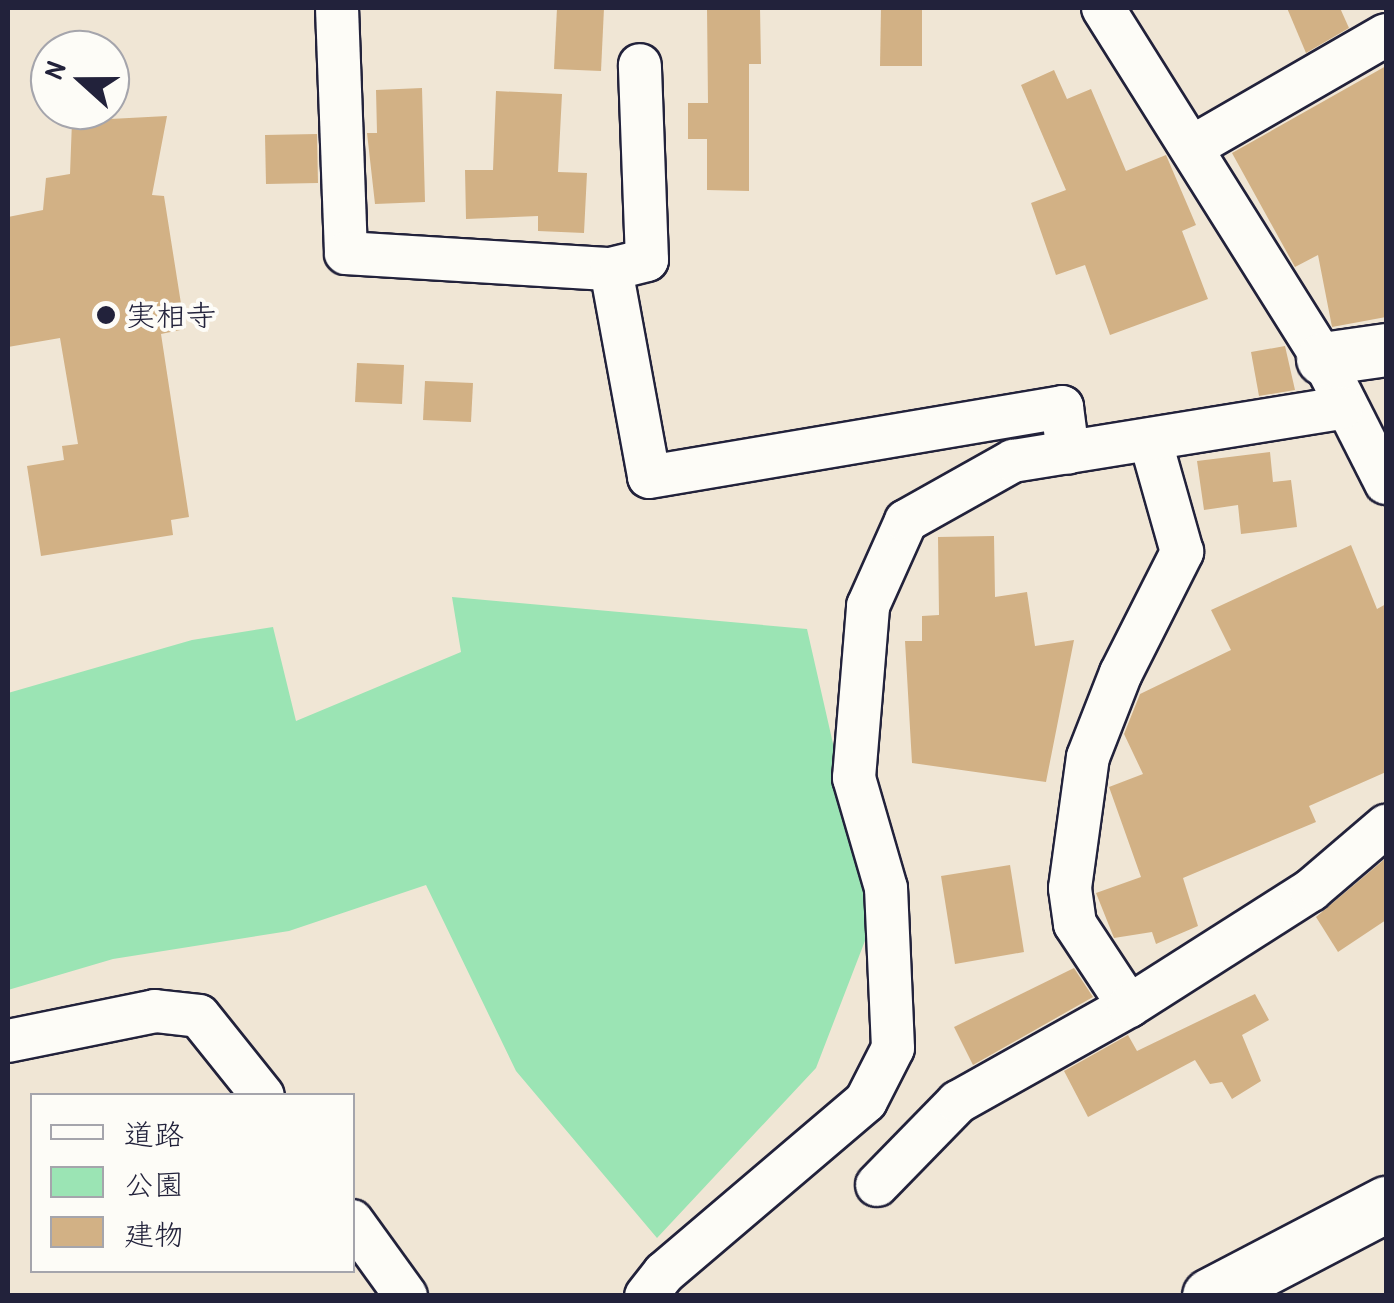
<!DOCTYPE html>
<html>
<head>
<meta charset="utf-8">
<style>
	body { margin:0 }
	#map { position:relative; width:1394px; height:1303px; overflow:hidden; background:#f0e6d5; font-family:"Patrick Hand","Klee One",sans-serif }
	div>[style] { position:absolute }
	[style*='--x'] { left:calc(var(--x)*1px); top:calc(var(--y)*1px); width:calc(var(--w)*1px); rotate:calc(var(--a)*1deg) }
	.green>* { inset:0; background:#9be4b4 }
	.building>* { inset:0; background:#d2b185 }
	.roads { filter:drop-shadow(2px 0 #22223b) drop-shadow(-2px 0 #22223b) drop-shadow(0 2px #22223b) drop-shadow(0 -2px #22223b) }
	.minor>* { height:42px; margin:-21px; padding:0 21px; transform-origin:21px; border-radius:21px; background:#fdfcf7 }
	.tertiary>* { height:52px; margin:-26px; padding:0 26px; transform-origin:26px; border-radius:26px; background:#fdfcf7 }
	.secondary>* { height:55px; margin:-27.5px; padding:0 27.5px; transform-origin:27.5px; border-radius:27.5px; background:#fdfcf7 }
	.dots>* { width:28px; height:28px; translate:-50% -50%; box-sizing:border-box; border:5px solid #fdfcf7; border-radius:50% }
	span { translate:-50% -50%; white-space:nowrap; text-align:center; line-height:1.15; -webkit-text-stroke:8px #fdfcf7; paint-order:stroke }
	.poi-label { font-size:30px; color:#22223b }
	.left { translate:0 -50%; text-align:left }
	.frame { position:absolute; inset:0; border:10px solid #22223b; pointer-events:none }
	.legend { position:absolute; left:30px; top:1093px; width:325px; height:180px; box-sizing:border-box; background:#fdfcf7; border:2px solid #a5a5ac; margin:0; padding:12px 18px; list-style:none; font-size:30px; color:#22223b }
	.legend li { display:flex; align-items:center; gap:20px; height:50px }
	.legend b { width:50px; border:2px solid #a5a5ac }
	.north { position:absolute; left:30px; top:30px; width:100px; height:100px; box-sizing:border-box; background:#fdfcf7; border:2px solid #a5a5ac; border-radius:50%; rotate:291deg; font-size:28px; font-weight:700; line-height:40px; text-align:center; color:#22223b }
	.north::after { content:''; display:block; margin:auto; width:35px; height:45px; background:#22223b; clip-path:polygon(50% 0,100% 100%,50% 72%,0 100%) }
</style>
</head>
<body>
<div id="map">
	<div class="green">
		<div style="clip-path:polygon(452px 597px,807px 629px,873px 920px,816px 1068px,657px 1238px,516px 1071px,426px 885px,289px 931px,113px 959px,8px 990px,8px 693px,192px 640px,273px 627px,296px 721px,461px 652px)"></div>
	</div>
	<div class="building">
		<div style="clip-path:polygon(557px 8px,604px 8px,601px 71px,554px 69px)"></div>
		<div style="clip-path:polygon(707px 8px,760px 8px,761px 64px,749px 64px,749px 191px,707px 190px,707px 139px,688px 139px,688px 103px,708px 103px)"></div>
		<div style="clip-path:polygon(881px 8px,922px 8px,922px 66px,880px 66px)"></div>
		<div style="clip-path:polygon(1287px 8px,1340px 8px,1349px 28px,1306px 53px)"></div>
		<div style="clip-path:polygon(1386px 66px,1386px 317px,1332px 327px,1318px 255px,1295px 267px,1232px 153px)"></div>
		<div style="clip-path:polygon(1054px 70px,1067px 99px,1091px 89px,1126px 171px,1166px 155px,1196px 225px,1182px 231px,1208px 299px,1110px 335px,1085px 265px,1056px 275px,1031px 203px,1066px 190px,1021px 85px)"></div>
		<div style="clip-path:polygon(422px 88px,425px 202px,375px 204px,367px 133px,377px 133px,376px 90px)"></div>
		<div style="clip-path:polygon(496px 91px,562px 94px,558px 172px,587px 173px,584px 233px,538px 231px,538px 216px,466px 219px,465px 170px,493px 170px)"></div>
		<div style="clip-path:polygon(167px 116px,152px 195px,164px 196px,185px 329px,161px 334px,189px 517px,171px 520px,173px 535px,41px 556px,27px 466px,64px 460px,62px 446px,78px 444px,60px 338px,8px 347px,8px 217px,43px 210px,46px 178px,70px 174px,72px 121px)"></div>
		<div style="clip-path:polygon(317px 134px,318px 183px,266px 184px,265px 135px)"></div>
		<div style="clip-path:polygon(1285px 346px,1295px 390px,1259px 396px,1251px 352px)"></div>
		<div style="clip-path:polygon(357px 363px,404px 365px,402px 404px,355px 402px)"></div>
		<div style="clip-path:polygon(425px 381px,473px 383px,471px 422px,423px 420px)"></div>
		<div style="clip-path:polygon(1270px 452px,1273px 482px,1291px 480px,1297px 527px,1241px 534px,1238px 505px,1204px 510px,1197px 461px)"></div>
		<div style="clip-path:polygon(994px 536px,995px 597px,1027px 592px,1035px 646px,1074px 640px,1046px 782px,912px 763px,905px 641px,922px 641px,922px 616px,939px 615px,938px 537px)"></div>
		<div style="clip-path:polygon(1351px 545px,1377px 609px,1386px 604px,1386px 772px,1309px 806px,1316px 822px,1183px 878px,1198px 926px,1156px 944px,1152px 932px,1114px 938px,1096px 893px,1141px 877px,1109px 787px,1143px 774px,1124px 734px,1140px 694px,1231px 650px,1211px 610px)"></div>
		<div style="clip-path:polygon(1386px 858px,1386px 920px,1338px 952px,1316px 917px)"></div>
		<div style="clip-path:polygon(1010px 865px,1024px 952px,955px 964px,941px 876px)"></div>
		<div style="clip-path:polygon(1074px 968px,1093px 997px,973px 1065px,954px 1027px)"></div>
		<div style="clip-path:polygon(1255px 994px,1269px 1020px,1242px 1035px,1261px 1081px,1232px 1099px,1222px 1082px,1210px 1084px,1195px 1060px,1088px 1117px,1064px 1071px,1128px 1035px,1137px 1051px)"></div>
	</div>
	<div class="roads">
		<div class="minor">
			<div style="--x:337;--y:8;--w:245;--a:87.9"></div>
			<div style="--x:346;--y:253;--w:265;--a:3.5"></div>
			<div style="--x:611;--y:269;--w:211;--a:79.6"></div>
			<div style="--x:649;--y:477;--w:419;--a:-9.6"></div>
			<div style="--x:1062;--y:407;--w:46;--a:82.6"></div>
			<div style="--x:1103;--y:8;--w:414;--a:57.9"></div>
			<div style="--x:1323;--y:359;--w:139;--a:63.1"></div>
			<div style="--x:1192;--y:147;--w:224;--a:-30"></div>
			<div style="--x:611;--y:269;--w:37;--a:-14"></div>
			<div style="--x:647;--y:260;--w:195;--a:-92.1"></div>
			<div style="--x:1129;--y:1006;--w:98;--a:-123.4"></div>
			<div style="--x:1075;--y:924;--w:36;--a:-98"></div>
			<div style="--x:1070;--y:888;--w:132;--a:-82.2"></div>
			<div style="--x:1088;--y:757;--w:90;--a:-68.6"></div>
			<div style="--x:1121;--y:673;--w:136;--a:-63.2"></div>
			<div style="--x:1182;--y:552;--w:117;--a:-105.8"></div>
			<div style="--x:8;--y:1041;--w:150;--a:-11.5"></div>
			<div style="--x:155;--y:1011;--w:44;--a:6.5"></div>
			<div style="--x:199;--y:1016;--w:102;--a:51.3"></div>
			<div style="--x:877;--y:1185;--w:116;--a:-45.7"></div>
			<div style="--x:958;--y:1102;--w:196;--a:-29.3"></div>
			<div style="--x:1129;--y:1006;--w:216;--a:-32.5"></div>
			<div style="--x:1311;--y:890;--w:99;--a:-40.5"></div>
			<div style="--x:352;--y:1221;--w:92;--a:54.2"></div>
			<div style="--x:646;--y:1296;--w:29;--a:-52"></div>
			<div style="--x:664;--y:1273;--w:265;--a:-40.4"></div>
			<div style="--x:866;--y:1101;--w:59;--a:-63"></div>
			<div style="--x:893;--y:1048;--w:160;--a:-92.5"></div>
			<div style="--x:886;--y:888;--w:115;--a:-106.2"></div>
			<div style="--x:854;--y:778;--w:173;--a:-85.3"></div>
			<div style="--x:868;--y:606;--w:93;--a:-65.9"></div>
			<div style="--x:906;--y:521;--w:123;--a:-29.3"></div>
			<div style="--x:1013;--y:461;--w:333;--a:-9.2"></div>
		</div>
		<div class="tertiary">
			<div style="--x:1323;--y:359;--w:64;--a:-8.1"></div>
		</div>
		<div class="secondary">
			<div style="--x:1210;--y:1296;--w:199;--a:-27.6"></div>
		</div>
	</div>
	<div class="dots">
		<div style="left:106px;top:315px;background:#22223b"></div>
	</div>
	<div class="poi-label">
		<span class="left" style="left:126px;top:315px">実相寺</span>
	</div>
	<div class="frame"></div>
	<ul class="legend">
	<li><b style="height:12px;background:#fdfcf7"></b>道路</li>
	<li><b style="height:28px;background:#9be4b4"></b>公園</li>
	<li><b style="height:28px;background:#d2b185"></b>建物</li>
	</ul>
	<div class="north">N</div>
</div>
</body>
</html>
